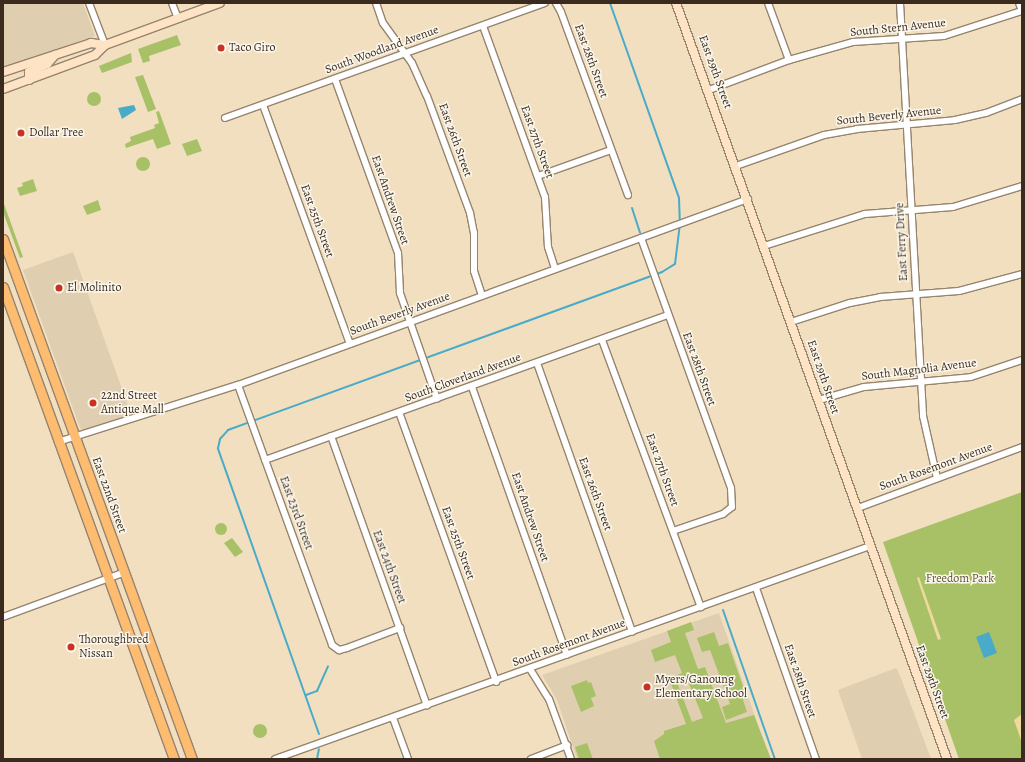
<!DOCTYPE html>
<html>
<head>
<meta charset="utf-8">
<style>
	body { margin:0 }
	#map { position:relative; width:1025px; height:762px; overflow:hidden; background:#f1dfc0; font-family:Alegreya,serif }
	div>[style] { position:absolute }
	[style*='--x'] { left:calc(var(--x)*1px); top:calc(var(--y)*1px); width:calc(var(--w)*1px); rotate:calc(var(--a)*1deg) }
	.built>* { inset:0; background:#e0ceb1 }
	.green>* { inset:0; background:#a8c166 }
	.round { border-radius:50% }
	.sand>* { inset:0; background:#eeda9e }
	.water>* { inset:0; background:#49abc8 }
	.stream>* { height:2px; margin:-1px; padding:0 1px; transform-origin:1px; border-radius:1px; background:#49abc8 }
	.roads { filter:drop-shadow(1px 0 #96846f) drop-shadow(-1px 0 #96846f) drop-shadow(0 1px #96846f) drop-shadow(0 -1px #96846f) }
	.street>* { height:6px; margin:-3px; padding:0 3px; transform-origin:3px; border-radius:3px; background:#fff }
	.secondary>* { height:8px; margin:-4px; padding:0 4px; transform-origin:4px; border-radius:4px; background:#fee4c5 }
	.primary>* { height:9px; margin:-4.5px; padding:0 4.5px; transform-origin:4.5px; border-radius:4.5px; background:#fdbc6f }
	.dots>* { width:11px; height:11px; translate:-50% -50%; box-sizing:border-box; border:2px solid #fbf7ec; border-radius:50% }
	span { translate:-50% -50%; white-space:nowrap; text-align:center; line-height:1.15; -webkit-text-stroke:3px #fbf7ec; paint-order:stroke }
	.street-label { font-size:12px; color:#3b2a1e }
	.poi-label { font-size:12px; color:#3b2a1e }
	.left { translate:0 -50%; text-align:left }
	.park-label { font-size:12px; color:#5c5734 }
	.frame { position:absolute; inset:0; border:4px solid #3b2a1e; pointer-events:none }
</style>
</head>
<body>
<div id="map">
	<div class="built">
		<div style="clip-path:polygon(3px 3px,83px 3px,95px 36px,3px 68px)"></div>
		<div style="clip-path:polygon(73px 252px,131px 414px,84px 431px,80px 428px,23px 270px)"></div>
		<div style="clip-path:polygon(719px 613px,770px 759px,577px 759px,557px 700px,542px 675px)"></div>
		<div style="clip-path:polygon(896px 668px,899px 673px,931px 759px,862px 759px,838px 690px)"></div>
	</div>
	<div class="green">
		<div style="clip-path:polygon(177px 35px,181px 45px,149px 56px,150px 61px,143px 63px,138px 49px)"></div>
		<div style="clip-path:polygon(131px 53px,132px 62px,102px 73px,99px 66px)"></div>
		<div style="clip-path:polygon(143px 75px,156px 109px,148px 112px,135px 77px)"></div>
		<div class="round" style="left:87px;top:92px;width:14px;height:14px"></div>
		<div style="clip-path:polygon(159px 111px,171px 144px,157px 149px,153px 139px,126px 148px,125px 144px,131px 141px,130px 137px,155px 128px,154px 125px,159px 123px,156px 112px)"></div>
		<div style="clip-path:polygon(197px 139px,202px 151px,187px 156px,182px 144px)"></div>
		<div class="round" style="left:136px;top:157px;width:14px;height:14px"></div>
		<div style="clip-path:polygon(33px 179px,37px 191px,20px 196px,17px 188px,23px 186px,22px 183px)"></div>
		<div style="clip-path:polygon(98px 200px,101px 210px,87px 215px,83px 206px)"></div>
		<div style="clip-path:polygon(3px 201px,23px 257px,20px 258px,3px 212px)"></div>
		<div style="clip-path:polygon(1022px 492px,1022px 759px,959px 759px,883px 542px)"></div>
		<div class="round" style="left:215px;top:523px;width:12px;height:12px"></div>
		<div style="clip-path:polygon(232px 538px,243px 552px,235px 557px,224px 543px)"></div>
		<div style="clip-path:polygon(evenodd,691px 622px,694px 630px,685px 633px,698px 669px,705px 667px,726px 723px,754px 715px,771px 759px,660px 759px,654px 741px,664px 734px,664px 731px,686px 724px,669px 678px,682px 673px,675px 655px,655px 662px,651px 650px,671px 642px,667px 631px,691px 622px,688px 681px,703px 718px,692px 722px,678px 685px,688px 681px)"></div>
		<div style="clip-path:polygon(714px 632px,719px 646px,728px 643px,747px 698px,743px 700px,747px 712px,726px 720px,722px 707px,730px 704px,710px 650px,702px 652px,697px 638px)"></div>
		<div style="clip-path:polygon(587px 680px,588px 683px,591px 682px,596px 696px,591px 698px,594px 706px,581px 712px,571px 686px)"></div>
		<div class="round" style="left:253px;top:724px;width:14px;height:14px"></div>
		<div style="clip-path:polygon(587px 743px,593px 759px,579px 759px,575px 747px)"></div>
	</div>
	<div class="sand">
		<div style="clip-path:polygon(919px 577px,941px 639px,938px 640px,917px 578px)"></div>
		<div style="clip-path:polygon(1022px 714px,1022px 743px,1014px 720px)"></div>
	</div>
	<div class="water">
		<div style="clip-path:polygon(134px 105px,136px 110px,122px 119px,118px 108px)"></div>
		<div style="clip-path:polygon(989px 632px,997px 653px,984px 658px,976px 637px)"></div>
	</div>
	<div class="stream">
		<div style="--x:610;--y:3;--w:207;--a:70.5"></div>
		<div style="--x:679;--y:198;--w:24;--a:88"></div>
		<div style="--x:632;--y:208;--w:26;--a:72"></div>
		<div style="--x:723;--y:610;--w:158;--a:70.8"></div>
		<div style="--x:306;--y:695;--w:12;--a:-20"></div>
		<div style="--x:317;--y:691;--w:27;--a:-66"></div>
		<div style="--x:319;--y:734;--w:303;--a:-109.5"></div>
		<div style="--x:218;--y:448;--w:9;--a:-77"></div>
		<div style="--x:220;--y:439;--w:12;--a:-48"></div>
		<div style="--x:228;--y:430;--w:462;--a:-20"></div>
		<div style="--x:662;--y:272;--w:15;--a:-32"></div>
		<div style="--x:675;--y:264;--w:38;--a:-83"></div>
		<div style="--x:317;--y:759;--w:10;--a:-79"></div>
	</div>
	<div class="roads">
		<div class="street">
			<div style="--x:89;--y:3;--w:45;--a:69.1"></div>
			<div style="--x:172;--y:3;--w:17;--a:69"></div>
			<div style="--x:376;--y:3;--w:21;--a:71"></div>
			<div style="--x:383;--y:23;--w:49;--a:54.1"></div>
			<div style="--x:412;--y:63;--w:36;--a:66"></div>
			<div style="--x:427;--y:96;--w:125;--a:69.8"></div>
			<div style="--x:470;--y:213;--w:20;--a:79"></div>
			<div style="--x:474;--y:233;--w:38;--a:90"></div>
			<div style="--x:474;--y:271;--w:26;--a:72"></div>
			<div style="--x:556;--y:3;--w:10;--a:61"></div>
			<div style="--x:561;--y:12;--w:195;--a:69.9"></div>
			<div style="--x:768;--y:3;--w:61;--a:69.8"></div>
			<div style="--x:900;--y:3;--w:414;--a:86.8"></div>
			<div style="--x:923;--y:416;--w:64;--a:77.3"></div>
			<div style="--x:1019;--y:3;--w:9;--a:69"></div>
			<div style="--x:483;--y:26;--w:182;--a:70.1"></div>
			<div style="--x:545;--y:197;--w:50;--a:86.6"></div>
			<div style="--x:548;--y:247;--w:23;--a:72"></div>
			<div style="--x:335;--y:79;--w:185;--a:70.1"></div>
			<div style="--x:398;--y:253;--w:40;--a:87.1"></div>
			<div style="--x:400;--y:293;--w:112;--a:70.8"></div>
			<div style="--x:709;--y:90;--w:85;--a:-20.6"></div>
			<div style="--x:789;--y:60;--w:66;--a:-15.7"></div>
			<div style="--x:853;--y:42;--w:91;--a:-3.8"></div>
			<div style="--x:944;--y:36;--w:82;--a:-17.8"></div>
			<div style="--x:263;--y:105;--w:254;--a:70"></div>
			<div style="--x:225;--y:118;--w:340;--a:-19.8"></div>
			<div style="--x:736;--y:166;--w:93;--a:-19.4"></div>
			<div style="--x:824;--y:135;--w:34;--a:-10"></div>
			<div style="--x:857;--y:129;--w:98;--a:-5.2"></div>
			<div style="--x:955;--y:120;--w:32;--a:-13"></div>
			<div style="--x:986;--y:113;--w:39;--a:-21"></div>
			<div style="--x:538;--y:176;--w:77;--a:-19.6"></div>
			<div style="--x:641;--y:238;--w:266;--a:70.2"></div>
			<div style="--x:731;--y:488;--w:19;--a:87"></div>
			<div style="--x:764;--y:246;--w:106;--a:-17.6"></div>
			<div style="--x:865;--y:214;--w:88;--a:-4.5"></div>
			<div style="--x:953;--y:207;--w:72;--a:-16.9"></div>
			<div style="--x:791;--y:322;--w:62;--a:-17.9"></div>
			<div style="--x:850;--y:303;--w:31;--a:-11"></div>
			<div style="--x:880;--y:297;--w:79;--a:-4.3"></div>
			<div style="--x:959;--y:291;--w:65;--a:-15.1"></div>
			<div style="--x:602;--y:340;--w:285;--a:69.7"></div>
			<div style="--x:537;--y:363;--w:285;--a:70.5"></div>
			<div style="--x:238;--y:385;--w:276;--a:70.1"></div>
			<div style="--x:332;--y:645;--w:9;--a:36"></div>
			<div style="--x:339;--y:650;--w:8;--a:-14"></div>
			<div style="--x:347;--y:648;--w:57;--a:-20.7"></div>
			<div style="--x:472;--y:387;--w:284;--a:70.5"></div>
			<div style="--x:819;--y:400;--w:47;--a:-16.1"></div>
			<div style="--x:864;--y:387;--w:107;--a:-5.3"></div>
			<div style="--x:971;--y:377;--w:54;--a:-18.4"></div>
			<div style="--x:399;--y:412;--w:287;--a:70.2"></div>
			<div style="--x:331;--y:436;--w:286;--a:70.4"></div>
			<div style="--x:58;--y:442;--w:189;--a:-17.6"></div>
			<div style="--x:238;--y:385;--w:543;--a:-20.04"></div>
			<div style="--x:265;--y:460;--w:428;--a:-19.8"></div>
			<div style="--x:858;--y:508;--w:175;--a:-20.4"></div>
			<div style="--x:673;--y:531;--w:53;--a:-18.8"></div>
			<div style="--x:723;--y:514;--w:11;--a:-38"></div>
			<div style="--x:756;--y:588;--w:181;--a:70.7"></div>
			<div style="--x:3;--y:617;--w:130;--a:-20.2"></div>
			<div style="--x:530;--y:669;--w:36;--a:58"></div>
			<div style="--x:549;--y:699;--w:64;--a:69.9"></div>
			<div style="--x:393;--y:718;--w:44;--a:69.9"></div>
			<div style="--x:275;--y:759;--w:632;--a:-19.7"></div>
			<div style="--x:531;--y:759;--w:39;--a:-21"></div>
		</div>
		<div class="secondary">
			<div style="--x:676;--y:3;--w:803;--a:70.28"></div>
			<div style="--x:3;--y:72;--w:93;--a:-18.2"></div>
			<div style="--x:91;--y:43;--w:14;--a:8"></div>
			<div style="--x:29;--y:80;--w:8;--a:-90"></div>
			<div style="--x:29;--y:72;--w:20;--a:-24"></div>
			<div style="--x:47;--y:64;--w:12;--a:-48"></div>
			<div style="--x:3;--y:89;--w:98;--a:-20.3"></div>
			<div style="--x:95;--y:55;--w:14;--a:-45"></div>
			<div style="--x:105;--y:45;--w:122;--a:-20.1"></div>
		</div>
		<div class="primary">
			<div style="--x:3;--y:239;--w:553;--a:70.03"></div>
			<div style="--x:3;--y:287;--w:502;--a:70.09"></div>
		</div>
	</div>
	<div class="dots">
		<div style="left:221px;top:48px;background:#c8321e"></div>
		<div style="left:21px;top:133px;background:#c8321e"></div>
		<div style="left:59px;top:288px;background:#c8321e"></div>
		<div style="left:93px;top:403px;background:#c8321e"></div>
		<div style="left:71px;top:647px;background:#c8321e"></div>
		<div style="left:647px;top:687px;background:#c8321e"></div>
	</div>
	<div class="street-label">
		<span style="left:898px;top:28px;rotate:-6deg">South Stern Avenue</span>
		<span style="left:382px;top:50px;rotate:-20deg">South Woodland Avenue</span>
		<span style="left:591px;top:61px;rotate:70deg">East 28th Street</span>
		<span style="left:715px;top:72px;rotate:70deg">East 29th Street</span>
		<span style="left:889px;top:116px;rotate:-6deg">South Beverly Avenue</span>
		<span style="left:455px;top:140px;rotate:70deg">East 26th Street</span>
		<span style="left:537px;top:142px;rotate:70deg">East 27th Street</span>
		<span style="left:390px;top:200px;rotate:71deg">East Andrew Street</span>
		<span style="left:317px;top:221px;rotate:70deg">East 25th Street</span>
		<span style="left:902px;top:242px;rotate:-93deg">East Ferry Drive</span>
		<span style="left:400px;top:314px;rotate:-20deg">South Beverly Avenue</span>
		<span style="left:699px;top:369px;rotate:70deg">East 28th Street</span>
		<span style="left:919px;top:370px;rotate:-7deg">South Magnolia Avenue</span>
		<span style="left:823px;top:377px;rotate:71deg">East 29th Street</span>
		<span style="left:463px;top:378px;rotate:-20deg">South Cloverland Avenue</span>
		<span style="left:936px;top:467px;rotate:-20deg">South Rosemont Avenue</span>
		<span style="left:662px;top:470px;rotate:70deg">East 27th Street</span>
		<span style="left:595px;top:494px;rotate:70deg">East 26th Street</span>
		<span style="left:109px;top:495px;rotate:70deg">East 22nd Street</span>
		<span style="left:296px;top:513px;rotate:70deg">East 23rd Street</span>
		<span style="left:530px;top:517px;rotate:71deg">East Andrew Street</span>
		<span style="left:458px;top:543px;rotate:70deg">East 25th Street</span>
		<span style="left:389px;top:567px;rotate:70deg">East 24th Street</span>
		<span style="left:569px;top:643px;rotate:-20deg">South Rosemont Avenue</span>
		<span style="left:800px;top:681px;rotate:71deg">East 28th Street</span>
		<span style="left:932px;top:682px;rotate:70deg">East 29th Street</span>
	</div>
	<div class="poi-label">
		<span class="left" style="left:229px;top:48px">Taco Giro</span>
		<span class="left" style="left:29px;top:133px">Dollar Tree</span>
		<span class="left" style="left:67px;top:288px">El Molinito</span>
		<span class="left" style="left:101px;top:403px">22nd Street<br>Antique Mall</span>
		<span class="left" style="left:79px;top:647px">Thoroughbred<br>Nissan</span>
		<span class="left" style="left:655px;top:687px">Myers/Ganoung<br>Elementary School</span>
	</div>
	<div class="park-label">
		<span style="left:960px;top:579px">Freedom Park</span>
	</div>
	<div class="frame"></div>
</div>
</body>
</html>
